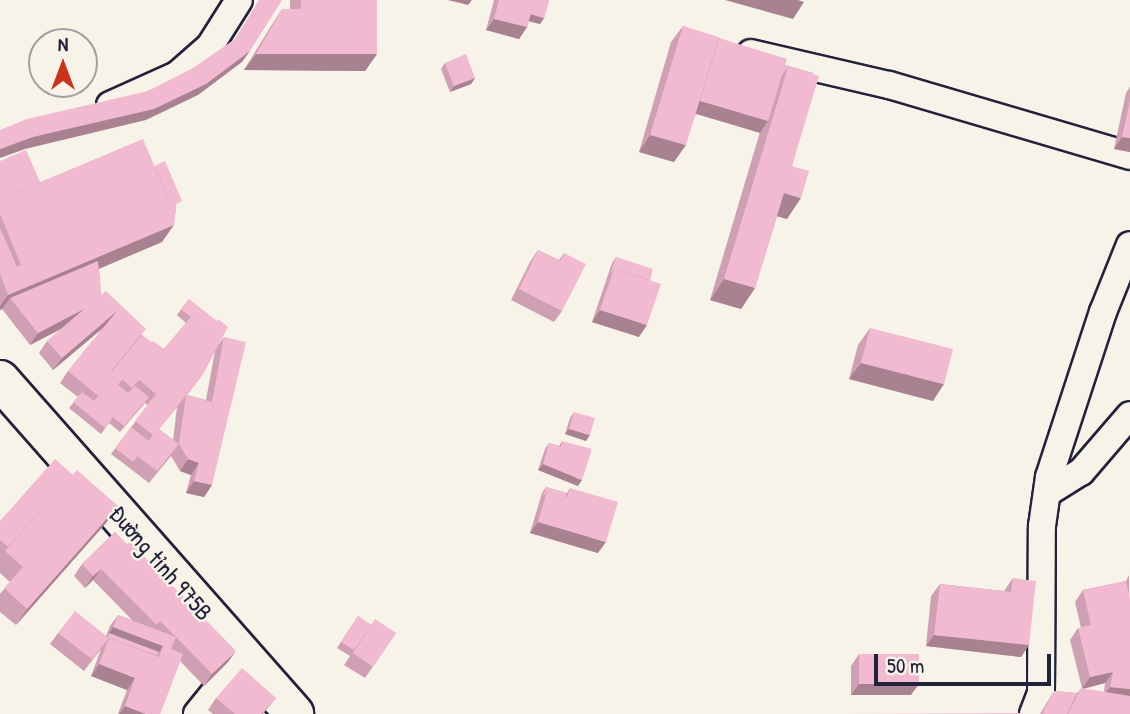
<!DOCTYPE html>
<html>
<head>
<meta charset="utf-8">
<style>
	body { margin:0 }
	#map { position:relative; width:1130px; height:714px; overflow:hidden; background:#f7f3e8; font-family:"Patrick Hand",sans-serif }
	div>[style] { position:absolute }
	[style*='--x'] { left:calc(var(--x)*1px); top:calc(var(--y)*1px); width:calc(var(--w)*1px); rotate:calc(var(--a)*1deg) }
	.roads { filter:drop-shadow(2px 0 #22223b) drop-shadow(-2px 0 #22223b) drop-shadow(0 2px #22223b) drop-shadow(0 -2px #22223b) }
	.street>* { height:26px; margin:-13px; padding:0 13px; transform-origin:13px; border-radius:13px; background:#f7f3e8 }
	.secondary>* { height:38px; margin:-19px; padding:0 19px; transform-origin:19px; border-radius:19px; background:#f7f3e8 }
	.wall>* { inset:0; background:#cfa0b3 }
	.shaded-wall>* { inset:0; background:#a98292 }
	.building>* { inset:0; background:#f1bad0 }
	span { translate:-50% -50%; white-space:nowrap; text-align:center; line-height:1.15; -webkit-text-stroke:5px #f7f3e8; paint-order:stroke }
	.street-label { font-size:24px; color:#22223b }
	.north { position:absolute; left:28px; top:28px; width:70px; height:70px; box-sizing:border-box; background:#f7f3e8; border:2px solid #a29fa3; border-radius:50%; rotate:0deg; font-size:19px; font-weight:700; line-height:28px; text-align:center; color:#22223b }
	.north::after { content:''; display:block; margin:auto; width:24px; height:32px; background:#c8321e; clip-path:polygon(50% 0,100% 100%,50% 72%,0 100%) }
	.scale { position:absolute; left:874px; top:654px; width:177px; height:32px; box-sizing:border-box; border:4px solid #22223b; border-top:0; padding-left:9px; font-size:21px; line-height:24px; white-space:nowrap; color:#22223b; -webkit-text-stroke:5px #f7f3e8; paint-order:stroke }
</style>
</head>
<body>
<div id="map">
	<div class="roads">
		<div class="street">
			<div style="--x:751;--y:53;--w:142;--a:13.1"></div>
			<div style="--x:889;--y:85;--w:251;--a:16.4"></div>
			<div style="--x:110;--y:105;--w:73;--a:-24.1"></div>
			<div style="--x:177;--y:75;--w:44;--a:-41.3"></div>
			<div style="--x:210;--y:46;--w:54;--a:-57.8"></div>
			<div style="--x:1047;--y:493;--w:40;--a:-32"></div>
			<div style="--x:1081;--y:472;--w:75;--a:-49.3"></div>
			<div style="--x:197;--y:714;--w:75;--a:-51"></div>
			<div style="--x:1033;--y:714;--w:22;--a:-69"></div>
			<div style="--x:1041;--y:693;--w:167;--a:-89.7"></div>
			<div style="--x:1042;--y:526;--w:49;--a:-81.9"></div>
			<div style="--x:1049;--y:477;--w:174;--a:-71.9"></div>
			<div style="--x:1103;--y:312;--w:72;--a:-68.1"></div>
		</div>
		<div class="secondary">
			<div style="--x:0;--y:380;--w:445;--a:48.6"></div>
		</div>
	</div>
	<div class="wall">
		<div style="clip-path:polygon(290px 0,377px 0,377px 54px,365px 71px,244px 70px,271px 26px,282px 9px,290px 9px)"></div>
		<div style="clip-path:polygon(494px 0,549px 0,544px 18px,540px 24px,529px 21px,527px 27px,519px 39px,486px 30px)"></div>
		<div style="clip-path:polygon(683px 26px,719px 38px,785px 65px,813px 73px,792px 166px,787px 219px,777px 216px,755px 288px,741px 309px,710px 300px,760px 132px,696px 114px,674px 162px,639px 152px,671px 42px)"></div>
		<div style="clip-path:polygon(445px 63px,475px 78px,471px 84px,450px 92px,441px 69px)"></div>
		<div style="clip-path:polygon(1130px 87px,1130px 152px,1114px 149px,1126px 93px)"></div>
		<div style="clip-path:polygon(evenodd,0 161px,40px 182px,155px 166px,176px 211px,162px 242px,99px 269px,101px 295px,142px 335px,152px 343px,164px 349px,186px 323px,177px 315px,189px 299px,219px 344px,224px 337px,212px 485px,204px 497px,186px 493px,191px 475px,180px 471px,171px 456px,149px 483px,111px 454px,148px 405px,145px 403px,120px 432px,109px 423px,101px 434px,69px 408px,78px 397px,60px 383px,68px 371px,104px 327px,53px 370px,39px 353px,47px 341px,63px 328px,30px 345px,2px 309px,0 310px,0 161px,215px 351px,206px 400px,187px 395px,203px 374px,215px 351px,0 161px,177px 407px,173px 440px,159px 429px,177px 407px)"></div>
		<div style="clip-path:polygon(538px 250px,559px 260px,564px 253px,562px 311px,554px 322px,511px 300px,530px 262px)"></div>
		<div style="clip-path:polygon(616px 257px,650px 280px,639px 337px,592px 322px,612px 263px)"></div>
		<div style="clip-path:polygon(870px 328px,933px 401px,849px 379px,858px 345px)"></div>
		<div style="clip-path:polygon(574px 412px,586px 441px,565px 434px,570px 418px)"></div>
		<div style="clip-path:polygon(562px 441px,578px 486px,538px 470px,545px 449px,549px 443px,559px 446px)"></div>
		<div style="clip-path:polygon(73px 475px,118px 506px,106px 523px,16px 625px,0 612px,0 594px,10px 582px,0 573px,0 521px)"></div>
		<div style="clip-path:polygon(546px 487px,567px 493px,570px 488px,598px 553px,530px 533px,542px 493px)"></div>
		<div style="clip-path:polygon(115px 532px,228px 662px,204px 686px,180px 661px,160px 714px,118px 714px,127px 690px,91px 676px,101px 649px,84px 671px,50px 644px,58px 633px,106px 636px,110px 626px,118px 615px,132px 620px,93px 580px,85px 588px,74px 576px,82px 564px)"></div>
		<div style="clip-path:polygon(evenodd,1129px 575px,1130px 714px,1040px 714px,1054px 691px,1077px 693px,1082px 688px,1070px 640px,1078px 628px,1081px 628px,1075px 602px,1083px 590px,1126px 581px,1129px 575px,1105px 683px,1104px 692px,1083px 689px,1105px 683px)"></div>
		<div style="clip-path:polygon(1013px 578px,1029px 645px,1021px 657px,926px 646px,931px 596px,940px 584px,1004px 591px)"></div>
		<div style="clip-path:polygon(358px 616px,371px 625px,396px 633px,365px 678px,344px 665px,350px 656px,337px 648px)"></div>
		<div style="clip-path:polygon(859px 654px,911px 695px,851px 695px,851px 666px)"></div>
		<div style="clip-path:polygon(216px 698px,276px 698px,263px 714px,213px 714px,208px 710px)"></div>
	</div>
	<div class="shaded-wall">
		<div style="clip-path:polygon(448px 0,472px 0,468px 5px)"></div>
		<div style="clip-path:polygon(725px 0,798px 0,804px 2px,793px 19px)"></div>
		<div style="clip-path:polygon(529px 14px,544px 18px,540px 24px,524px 20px)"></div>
		<div style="clip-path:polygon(494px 19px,527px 27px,519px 39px,486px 30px)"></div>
		<div style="clip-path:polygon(250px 51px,242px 62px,198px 95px,146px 120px,25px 149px,0 158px,0 149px)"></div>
		<div style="clip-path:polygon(256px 54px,377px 54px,365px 71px,244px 70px)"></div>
		<div style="clip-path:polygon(475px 78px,471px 84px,450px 92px,454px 86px)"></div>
		<div style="clip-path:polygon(698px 100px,768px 121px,760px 133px,690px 112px)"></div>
		<div style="clip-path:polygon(650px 135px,686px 145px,674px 162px,639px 152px)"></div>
		<div style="clip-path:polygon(1122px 137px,1130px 138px,1130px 152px,1114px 149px)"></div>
		<div style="clip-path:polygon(784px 193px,801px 198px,787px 219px,769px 214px)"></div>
		<div style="clip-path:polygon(174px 225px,162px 242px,15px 304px,10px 298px,2px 309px,0 310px,0 306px,8px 295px)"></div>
		<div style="clip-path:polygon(724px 279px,755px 288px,741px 309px,710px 300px)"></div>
		<div style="clip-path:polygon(84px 309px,76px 321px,30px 345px,38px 333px)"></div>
		<div style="clip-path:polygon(600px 310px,647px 325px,639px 337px,592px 322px)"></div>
		<div style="clip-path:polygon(117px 311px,109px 323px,53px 370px,62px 358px)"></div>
		<div style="clip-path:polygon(861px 363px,944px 384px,933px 401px,849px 379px)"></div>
		<div style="clip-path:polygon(569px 429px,590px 435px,586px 441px,565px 434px)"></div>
		<div style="clip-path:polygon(188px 459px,199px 463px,191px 475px,180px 471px)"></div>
		<div style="clip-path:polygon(543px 464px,582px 480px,578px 486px,538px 470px)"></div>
		<div style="clip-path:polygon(194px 481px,212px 485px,204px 497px,186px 493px)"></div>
		<div style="clip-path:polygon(118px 506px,106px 523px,16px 625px,27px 609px)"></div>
		<div style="clip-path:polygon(538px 522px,606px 542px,598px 553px,530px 533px)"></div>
		<div style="clip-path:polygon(101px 569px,93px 580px,85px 588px,93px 576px)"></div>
		<div style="clip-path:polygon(113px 627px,163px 646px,155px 658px,108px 640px,84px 671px,108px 640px,109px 633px)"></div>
		<div style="clip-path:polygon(934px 635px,1029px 645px,1021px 657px,926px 646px)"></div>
		<div style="clip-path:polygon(236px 651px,228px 662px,204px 686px,212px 674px)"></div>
		<div style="clip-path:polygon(99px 664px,135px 678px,127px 690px,91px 676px)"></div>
		<div style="clip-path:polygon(1113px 672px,1105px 683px,1082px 689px,1090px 677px)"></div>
		<div style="clip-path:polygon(859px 684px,919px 684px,911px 695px,851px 695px)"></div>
		<div style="clip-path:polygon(1110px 687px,1130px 689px,1130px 702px,1102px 698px)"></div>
		<div style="clip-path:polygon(125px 706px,146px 714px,119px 714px)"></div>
	</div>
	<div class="building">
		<div style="clip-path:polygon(259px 0,282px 0,250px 51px,206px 84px,154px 109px,33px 137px,0 149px,0 130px,27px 119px,148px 91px,193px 68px,235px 39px)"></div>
		<div style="clip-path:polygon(301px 0,377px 0,377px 54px,256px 54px,282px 9px,301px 9px)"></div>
		<div style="clip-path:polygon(499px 0,535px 0,527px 27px,494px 19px)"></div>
		<div style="clip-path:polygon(535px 0,549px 0,544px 18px,531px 14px)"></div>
		<div style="clip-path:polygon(683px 26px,719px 37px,686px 145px,650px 135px)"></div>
		<div style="clip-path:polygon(719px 38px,787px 59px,768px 121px,700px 101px)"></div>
		<div style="clip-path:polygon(466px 54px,475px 78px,454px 86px,445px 63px)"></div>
		<div style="clip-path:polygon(785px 65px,813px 73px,813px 75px,788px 67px,781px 76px)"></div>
		<div style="clip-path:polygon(788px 67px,819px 76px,792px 166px,809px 171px,801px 198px,784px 193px,755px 288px,724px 279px)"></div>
		<div style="clip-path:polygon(1130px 101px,1130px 138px,1122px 137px)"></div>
		<div style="clip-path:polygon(143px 139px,170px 203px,177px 200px,174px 225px,8px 295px,0 274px,21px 265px,0 214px,0 199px)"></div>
		<div style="clip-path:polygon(26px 150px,40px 182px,0 199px,0 161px)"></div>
		<div style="clip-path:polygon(165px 161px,182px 201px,177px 204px,177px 200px,170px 203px,155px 166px)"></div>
		<div style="clip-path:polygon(0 228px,17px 267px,0 274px)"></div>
		<div style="clip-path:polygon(538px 250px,560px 261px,564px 253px,586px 264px,562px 311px,519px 289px)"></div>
		<div style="clip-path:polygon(616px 257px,653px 269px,650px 280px,614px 269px,610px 274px)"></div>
		<div style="clip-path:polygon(98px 261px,101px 295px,106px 291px,146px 329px,111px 371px,116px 374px,98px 396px,68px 371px,117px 311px,62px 358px,47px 341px,84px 309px,38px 333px,10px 298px)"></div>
		<div style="clip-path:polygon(614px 269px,661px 284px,647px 325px,600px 310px)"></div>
		<div style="clip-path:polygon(189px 299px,217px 321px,213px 326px,195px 312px,191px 317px,181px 309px)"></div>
		<div style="clip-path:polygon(195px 312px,213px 326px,218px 319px,228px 327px,203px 374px,159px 429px,179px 444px,157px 471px,137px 456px,153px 435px,135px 421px,156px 394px,139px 380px,132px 388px,122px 379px,153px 341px,164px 349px)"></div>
		<div style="clip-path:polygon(870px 328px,953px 349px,944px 384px,861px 363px)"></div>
		<div style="clip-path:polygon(142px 335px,152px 343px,118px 385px,128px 393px,135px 386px,149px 397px,124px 426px,113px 417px,105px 428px,73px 402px,82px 392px,94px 401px,116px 374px,112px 371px)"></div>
		<div style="clip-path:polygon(224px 337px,246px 342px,212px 485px,194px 481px,199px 463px,188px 459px,179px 444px,186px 395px,212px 402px)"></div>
		<div style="clip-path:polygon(574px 412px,595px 418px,590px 435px,569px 429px)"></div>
		<div style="clip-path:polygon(131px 427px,149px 441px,133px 462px,115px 448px)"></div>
		<div style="clip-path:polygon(562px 441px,592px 449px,582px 480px,543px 464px,549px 443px,561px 447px)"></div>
		<div style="clip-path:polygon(55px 459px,73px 475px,8px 547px,0 540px,0 521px)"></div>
		<div style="clip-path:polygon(77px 470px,118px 506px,27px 609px,4px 588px,23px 567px,5px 551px)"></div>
		<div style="clip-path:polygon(546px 487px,567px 493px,565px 497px,547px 491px,543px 497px)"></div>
		<div style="clip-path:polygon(570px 488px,618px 502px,606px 542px,538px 522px,547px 491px,567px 497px)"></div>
		<div style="clip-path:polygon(115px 532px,127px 544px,130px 542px,236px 651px,212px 674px,176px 637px,171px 649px,183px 654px,160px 714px,146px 714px,125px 706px,135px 678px,99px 664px,109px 638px,159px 657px,163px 646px,113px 627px,118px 615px,176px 637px,160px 621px,157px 625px,101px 569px,93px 576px,82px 564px)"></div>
		<div style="clip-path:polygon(1013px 578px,1036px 581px,1029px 645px,934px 635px,940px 584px,1011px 592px)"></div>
		<div style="clip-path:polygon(1126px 581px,1130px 599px,1130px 689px,1110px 687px,1113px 672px,1090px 677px,1078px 628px,1091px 625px,1083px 590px)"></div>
		<div style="clip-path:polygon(75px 611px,109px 638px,92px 659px,58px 633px)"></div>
		<div style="clip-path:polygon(358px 616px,371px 625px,354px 650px,341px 642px)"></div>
		<div style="clip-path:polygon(375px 619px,396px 633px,373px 667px,353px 653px)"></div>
		<div style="clip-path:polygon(109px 633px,159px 652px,157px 656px,109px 638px,105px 644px,109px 638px,108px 637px)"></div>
		<div style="clip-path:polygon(859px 654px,919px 654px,919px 684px,859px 684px)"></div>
		<div style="clip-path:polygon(242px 668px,276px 698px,261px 714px,235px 714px,216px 698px)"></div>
		<div style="clip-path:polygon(1081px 688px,1130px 696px,1130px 714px,1068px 714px)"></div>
		<div style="clip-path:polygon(1054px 691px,1077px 693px,1067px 714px,1042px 714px)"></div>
		<div style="clip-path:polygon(1021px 713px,1021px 714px,848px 714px)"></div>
	</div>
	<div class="street-label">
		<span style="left:161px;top:563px;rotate:49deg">Đường tỉnh 975B</span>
	</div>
	<div class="north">N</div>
	<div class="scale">50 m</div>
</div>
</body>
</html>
